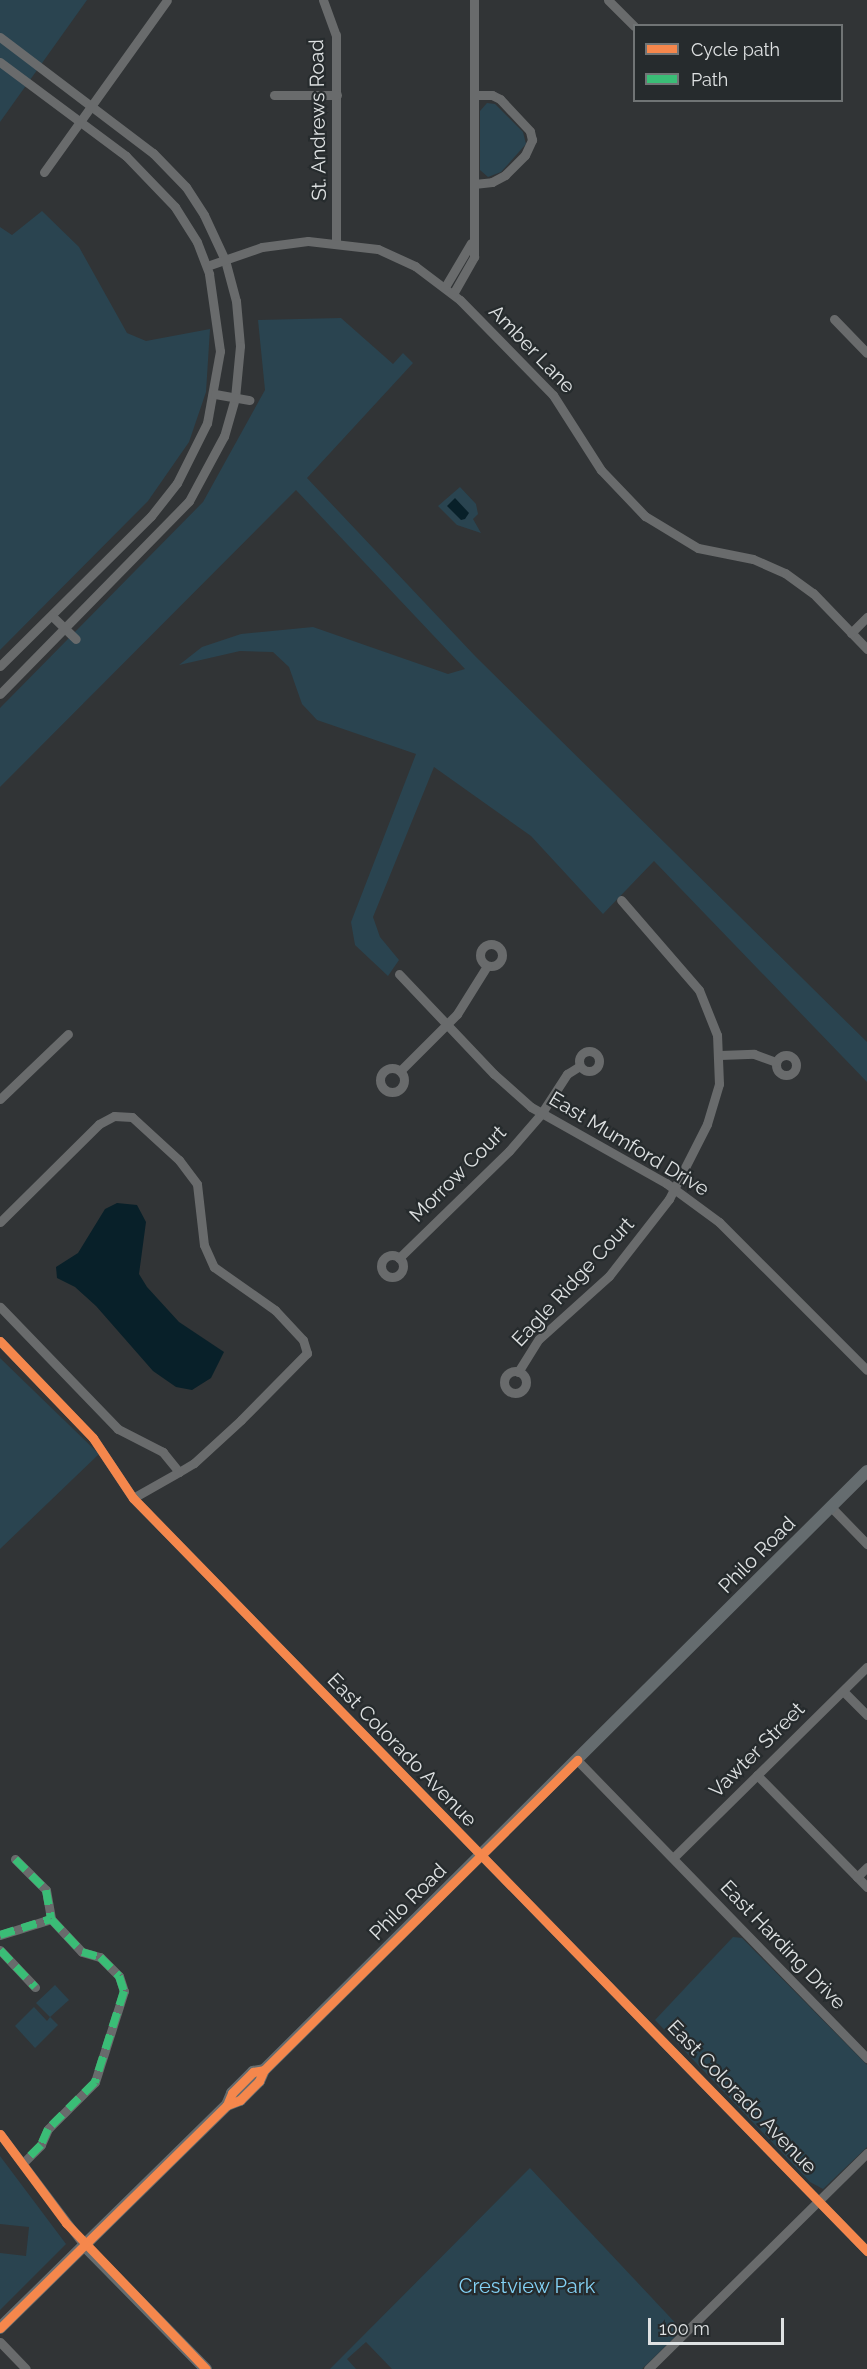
<!DOCTYPE html>
<html>
<head>
<meta charset="utf-8">
<style>
	body { margin:0 }
	#map { position:relative; width:867px; height:2369px; overflow:hidden; background:#313436; font-family:Raleway,sans-serif }
	div>[style] { position:absolute }
	[style*='--x'] { left:calc(var(--x)*1px); top:calc(var(--y)*1px); width:calc(var(--w)*1px); rotate:calc(var(--a)*1deg) }
	.green>* { inset:0; background:#2a4450 }
	.water>* { inset:0; background:#082029 }
	.minor>* { height:9px; margin:-4.5px; padding:0 4.5px; transform-origin:4.5px; border-radius:4.5px; background:#696b6c }
	.minor>.ring { margin:-4.5px; padding:0; box-sizing:content-box; background:none; border:9px solid #696b6c; border-radius:50% }
	.major>* { height:12px; margin:-6px; padding:0 6px; transform-origin:6px; border-radius:6px; background:#656c6f }
	.quiet>* { height:8px; margin-top:-4px; transform-origin:0; background:repeating-linear-gradient(90deg,#3abd76 0 15px,transparent 0 23px) }
	.cycleway>* { height:9px; margin:-4.5px; padding:0 4.5px; transform-origin:4.5px; border-radius:4.5px; background:#f5874c }
	span { translate:-50% -50%; white-space:nowrap; text-align:center; line-height:1.15; -webkit-text-stroke:4.5px #262b2d; paint-order:stroke }
	.street-label { font-size:20px; color:#dee1e2 }
	.park-label { font-size:20px; color:#83d2f6 }
	.legend { position:absolute; left:633px; top:24px; width:210px; height:78px; box-sizing:border-box; background:#262b2d; border:2px solid #707475; margin:0; padding:8px 10px; list-style:none; font-size:18px; color:#dee1e2 }
	.legend li { display:flex; align-items:center; gap:12px; height:30px }
	.legend b { width:30px; border:2px solid #707475 }
	.scale { position:absolute; left:648px; top:2318px; width:136px; height:27px; box-sizing:border-box; border:3px solid #dee1e2; border-top:0; padding-left:8px; font-size:18px; line-height:21px; white-space:nowrap; color:#dee1e2; -webkit-text-stroke:4px #262b2d; paint-order:stroke }
</style>
</head>
<body>
<div id="map">
	<div class="green">
		<div style="clip-path:polygon(0 0,87px 0,0 122px)"></div>
		<div style="clip-path:polygon(487px 103px,495px 104px,523px 132px,526px 144px,501px 172px,488px 177px,480px 170px,480px 111px)"></div>
		<div style="clip-path:polygon(42px 211px,79px 247px,127px 333px,146px 341px,210px 329px,206px 392px,189px 442px,148px 501px,0 650px,0 227px,12px 235px)"></div>
		<div style="clip-path:polygon(341px 318px,393px 364px,403px 353px,413px 363px,307px 478px,476px 657px,867px 1042px,867px 1082px,654px 861px,603px 914px,531px 836px,434px 767px,373px 917px,380px 937px,399px 960px,388px 976px,355px 945px,351px 922px,416px 754px,317px 720px,302px 704px,289px 667px,273px 652px,240px 651px,179px 665px,202px 647px,241px 634px,313px 627px,448px 674px,465px 669px,296px 490px,0 787px,0 708px,203px 502px,265px 390px,258px 320px)"></div>
		<div style="clip-path:polygon(460px 487px,476px 504px,478px 514px,473px 519px,481px 533px,457px 525px,438px 506px)"></div>
		<div style="clip-path:polygon(0 1358px,99px 1454px,0 1549px)"></div>
		<div style="clip-path:polygon(733px 1937px,742px 1938px,867px 2065px,867px 2147px,823px 2189px,810px 2182px,655px 2020px)"></div>
		<div style="clip-path:polygon(55px 1985px,69px 2000px,50px 2017px,58px 2025px,35px 2048px,15px 2026px,34px 2007px,47px 2021px,50px 2017px,36px 2003px)"></div>
		<div style="clip-path:polygon(0 2156px,66px 2244px,0 2310px,0 2253px,26px 2256px,29px 2227px,0 2224px)"></div>
		<div style="clip-path:polygon(530px 2168px,682px 2330px,642px 2369px,392px 2369px,366px 2342px,347px 2359px,356px 2369px,330px 2369px)"></div>
	</div>
	<div class="water">
		<div style="clip-path:polygon(455px 498px,469px 513px,465px 519px,461px 520px,447px 506px)"></div>
		<div style="clip-path:polygon(117px 1203px,137px 1205px,146px 1222px,139px 1274px,147px 1287px,179px 1322px,224px 1352px,211px 1378px,192px 1390px,176px 1387px,153px 1371px,96px 1306px,75px 1287px,57px 1278px,56px 1267px,78px 1253px,105px 1209px)"></div>
	</div>
	<div class="minor">
		<div style="--x:323;--y:0;--w:37;--a:70"></div>
		<div style="--x:336;--y:35;--w:207;--a:90"></div>
		<div style="--x:608;--y:0;--w:37;--a:45"></div>
		<div style="--x:0;--y:37;--w:192;--a:37.2"></div>
		<div style="--x:153;--y:153;--w:47;--a:45.9"></div>
		<div style="--x:186;--y:187;--w:33;--a:57"></div>
		<div style="--x:204;--y:215;--w:50;--a:65"></div>
		<div style="--x:225;--y:260;--w:42;--a:75"></div>
		<div style="--x:236;--y:301;--w:45;--a:84.9"></div>
		<div style="--x:240;--y:346;--w:52;--a:95.5"></div>
		<div style="--x:235;--y:398;--w:40;--a:106"></div>
		<div style="--x:224;--y:436;--w:74;--a:118.3"></div>
		<div style="--x:189;--y:501;--w:270;--a:134.4"></div>
		<div style="--x:0;--y:62;--w:157;--a:36.7"></div>
		<div style="--x:126;--y:156;--w:71;--a:46.1"></div>
		<div style="--x:175;--y:207;--w:41;--a:57.8"></div>
		<div style="--x:197;--y:242;--w:34;--a:69"></div>
		<div style="--x:209;--y:274;--w:78;--a:81.9"></div>
		<div style="--x:220;--y:351;--w:73;--a:100.2"></div>
		<div style="--x:207;--y:423;--w:67;--a:116.6"></div>
		<div style="--x:177;--y:483;--w:42;--a:128.2"></div>
		<div style="--x:151;--y:516;--w:213;--a:135.2"></div>
		<div style="--x:274;--y:95;--w:63;--a:0"></div>
		<div style="--x:44;--y:172;--w:211;--a:-54.4"></div>
		<div style="--x:474;--y:184;--w:18;--a:-6"></div>
		<div style="--x:492;--y:182;--w:15;--a:-28"></div>
		<div style="--x:505;--y:175;--w:28;--a:-45"></div>
		<div style="--x:525;--y:155;--w:17;--a:-65"></div>
		<div style="--x:532;--y:140;--w:9;--a:-103"></div>
		<div style="--x:530;--y:131;--w:44;--a:-133.2"></div>
		<div style="--x:500;--y:99;--w:9;--a:-153"></div>
		<div style="--x:492;--y:95;--w:18;--a:180"></div>
		<div style="--x:207;--y:266;--w:58;--a:-19.1"></div>
		<div style="--x:262;--y:247;--w:46;--a:-7.4"></div>
		<div style="--x:308;--y:241;--w:70;--a:6.5"></div>
		<div style="--x:378;--y:249;--w:41;--a:24.7"></div>
		<div style="--x:415;--y:266;--w:56;--a:37.1"></div>
		<div style="--x:460;--y:300;--w:133;--a:45.6"></div>
		<div style="--x:553;--y:395;--w:89;--a:57.4"></div>
		<div style="--x:601;--y:470;--w:64;--a:46.3"></div>
		<div style="--x:645;--y:516;--w:62;--a:31.1"></div>
		<div style="--x:698;--y:548;--w:56;--a:11.3"></div>
		<div style="--x:753;--y:559;--w:35;--a:24"></div>
		<div style="--x:785;--y:573;--w:34;--a:36"></div>
		<div style="--x:813;--y:593;--w:78;--a:46"></div>
		<div style="--x:445;--y:287;--w:51;--a:-59.4"></div>
		<div style="--x:453;--y:294;--w:43;--a:-60.4"></div>
		<div style="--x:474;--y:257;--w:257;--a:-90"></div>
		<div style="--x:834;--y:319;--w:47;--a:45.9"></div>
		<div style="--x:215;--y:394;--w:35;--a:10"></div>
		<div style="--x:52;--y:616;--w:33;--a:44"></div>
		<div style="--x:851;--y:633;--w:23;--a:-45"></div>
		<div class="ring" style="left:480px;top:944px;width:13px;height:13px"></div>
		<div style="--x:399;--y:974;--w:138;--a:46.5"></div>
		<div style="--x:494;--y:1074;--w:50;--a:41.7"></div>
		<div style="--x:531;--y:1107;--w:155;--a:29.4"></div>
		<div style="--x:666;--y:1183;--w:66;--a:36.3"></div>
		<div style="--x:719;--y:1222;--w:209;--a:45"></div>
		<div class="ring" style="left:579px;top:1051px;width:11px;height:11px"></div>
		<div class="ring" style="left:776px;top:1055px;width:11px;height:11px"></div>
		<div style="--x:720;--y:1055;--w:34;--a:-2"></div>
		<div style="--x:754;--y:1054;--w:23;--a:20"></div>
		<div class="ring" style="left:380px;top:1068px;width:15px;height:15px"></div>
		<div style="--x:400;--y:1071;--w:81;--a:-45"></div>
		<div style="--x:457;--y:1014;--w:57;--a:-58"></div>
		<div style="--x:0;--y:1099;--w:94;--a:-43.7"></div>
		<div style="--x:0;--y:1222;--w:139;--a:-44.7"></div>
		<div style="--x:99;--y:1124;--w:17;--a:-28"></div>
		<div style="--x:114;--y:1116;--w:18;--a:3"></div>
		<div style="--x:132;--y:1117;--w:64;--a:42.5"></div>
		<div style="--x:179;--y:1160;--w:30;--a:53"></div>
		<div style="--x:197;--y:1184;--w:61;--a:83.5"></div>
		<div style="--x:204;--y:1245;--w:24;--a:66"></div>
		<div style="--x:214;--y:1267;--w:75;--a:35.2"></div>
		<div style="--x:275;--y:1310;--w:41;--a:47"></div>
		<div style="--x:303;--y:1340;--w:14;--a:73"></div>
		<div style="--x:307;--y:1353;--w:94;--a:134.6"></div>
		<div style="--x:241;--y:1420;--w:64;--a:137.5"></div>
		<div style="--x:194;--y:1463;--w:17;--a:149"></div>
		<div style="--x:179;--y:1472;--w:26;--a:-129"></div>
		<div style="--x:163;--y:1452;--w:51;--a:-152.9"></div>
		<div style="--x:118;--y:1429;--w:170;--a:-134"></div>
		<div class="ring" style="left:381px;top:1255px;width:13px;height:13px"></div>
		<div style="--x:399;--y:1258;--w:153;--a:-44.2"></div>
		<div style="--x:509;--y:1151;--w:49;--a:-49.1"></div>
		<div style="--x:541;--y:1114;--w:48;--a:-57"></div>
		<div style="--x:567;--y:1074;--w:15;--a:-32"></div>
		<div style="--x:0;--y:1341;--w:134;--a:46.2"></div>
		<div style="--x:93;--y:1438;--w:72;--a:56.3"></div>
		<div style="--x:133;--y:1498;--w:1052;--a:45.73"></div>
		<div class="ring" style="left:504px;top:1371px;width:13px;height:13px"></div>
		<div style="--x:518;--y:1372;--w:39;--a:-58"></div>
		<div style="--x:539;--y:1339;--w:94;--a:-42"></div>
		<div style="--x:609;--y:1276;--w:98;--a:-52.1"></div>
		<div style="--x:669;--y:1199;--w:84;--a:-63.1"></div>
		<div style="--x:707;--y:1124;--w:42;--a:-73.3"></div>
		<div style="--x:719;--y:1084;--w:49;--a:-92.3"></div>
		<div style="--x:717;--y:1035;--w:48;--a:-111.8"></div>
		<div style="--x:699;--y:990;--w:119;--a:-130.9"></div>
		<div style="--x:133;--y:1498;--w:53;--a:-29.5"></div>
		<div style="--x:831;--y:1507;--w:52;--a:45.8"></div>
		<div style="--x:843;--y:1691;--w:34;--a:45"></div>
		<div style="--x:577;--y:1760;--w:416;--a:45.8"></div>
		<div style="--x:757;--y:1775;--w:157;--a:45.5"></div>
		<div style="--x:673;--y:1858;--w:272;--a:-44.6"></div>
		<div style="--x:15;--y:1859;--w:44;--a:45"></div>
		<div style="--x:46;--y:1890;--w:29;--a:80"></div>
		<div style="--x:51;--y:1919;--w:45;--a:46.8"></div>
		<div style="--x:82;--y:1952;--w:19;--a:16"></div>
		<div style="--x:100;--y:1957;--w:27;--a:45"></div>
		<div style="--x:119;--y:1976;--w:16;--a:72"></div>
		<div style="--x:124;--y:1991;--w:96;--a:107.7"></div>
		<div style="--x:95;--y:2082;--w:66;--a:135"></div>
		<div style="--x:48;--y:2129;--w:17;--a:114"></div>
		<div style="--x:41;--y:2145;--w:25;--a:135"></div>
		<div style="--x:857;--y:1877;--w:14;--a:-45"></div>
		<div style="--x:0;--y:1935;--w:53;--a:-17.4"></div>
		<div style="--x:0;--y:1950;--w:51;--a:46.6"></div>
		<div style="--x:0;--y:2134;--w:139;--a:52.9"></div>
		<div style="--x:0;--y:2342;--w:37;--a:46"></div>
		<div style="--x:648;--y:2369;--w:308;--a:-44.6"></div>
	</div>
	<div class="major">
		<div style="--x:227;--y:2105;--w:14;--a:-21"></div>
		<div style="--x:240;--y:2100;--w:27;--a:-45"></div>
		<div style="--x:259;--y:2081;--w:12;--a:-66"></div>
		<div style="--x:264;--y:2070;--w:850;--a:-44.81"></div>
		<div style="--x:84;--y:2245;--w:174;--a:45.5"></div>
		<div style="--x:0;--y:2328;--w:318;--a:-44.5"></div>
		<div style="--x:227;--y:2105;--w:13;--a:-67"></div>
		<div style="--x:232;--y:2093;--w:30;--a:-45"></div>
		<div style="--x:253;--y:2072;--w:11;--a:-10"></div>
	</div>
	<div class="quiet">
		<div style="--x:15;--y:1859;--w:44;--a:45"></div>
		<div style="--x:46;--y:1890;--w:29;--a:80"></div>
		<div style="--x:51;--y:1919;--w:45;--a:46.8"></div>
		<div style="--x:82;--y:1952;--w:19;--a:16"></div>
		<div style="--x:100;--y:1957;--w:27;--a:45"></div>
		<div style="--x:119;--y:1976;--w:16;--a:72"></div>
		<div style="--x:124;--y:1991;--w:96;--a:107.7"></div>
		<div style="--x:95;--y:2082;--w:66;--a:135"></div>
		<div style="--x:48;--y:2129;--w:17;--a:114"></div>
		<div style="--x:41;--y:2145;--w:25;--a:135"></div>
		<div style="--x:0;--y:1935;--w:53;--a:-17.4"></div>
		<div style="--x:0;--y:1950;--w:51;--a:46.6"></div>
	</div>
	<div class="cycleway">
		<div style="--x:0;--y:1341;--w:134;--a:46.2"></div>
		<div style="--x:93;--y:1438;--w:72;--a:56.3"></div>
		<div style="--x:133;--y:1498;--w:1052;--a:45.73"></div>
		<div style="--x:227;--y:2105;--w:14;--a:-21"></div>
		<div style="--x:240;--y:2100;--w:27;--a:-45"></div>
		<div style="--x:259;--y:2081;--w:12;--a:-66"></div>
		<div style="--x:264;--y:2070;--w:441;--a:-44.7"></div>
		<div style="--x:0;--y:2134;--w:111;--a:53.4"></div>
		<div style="--x:66;--y:2223;--w:202;--a:46.2"></div>
		<div style="--x:0;--y:2328;--w:318;--a:-44.5"></div>
		<div style="--x:227;--y:2105;--w:13;--a:-67"></div>
		<div style="--x:232;--y:2093;--w:30;--a:-45"></div>
		<div style="--x:253;--y:2072;--w:11;--a:-10"></div>
	</div>
	<div class="street-label">
		<span style="left:318px;top:120px;rotate:-91deg">St. Andrews Road</span>
		<span style="left:532px;top:349px;rotate:46deg">Amber Lane</span>
		<span style="left:629px;top:1144px;rotate:31deg">East Mumford Drive</span>
		<span style="left:458px;top:1174px;rotate:-45deg">Morrow Court</span>
		<span style="left:573px;top:1282px;rotate:-47deg">Eagle Ridge Court</span>
		<span style="left:757px;top:1555px;rotate:-45deg">Philo Road</span>
		<span style="left:402px;top:1750px;rotate:46deg">East Colorado Avenue</span>
		<span style="left:757px;top:1750px;rotate:-45deg">Vawter Street</span>
		<span style="left:408px;top:1902px;rotate:-45deg">Philo Road</span>
		<span style="left:783px;top:1945px;rotate:46deg">East Harding Drive</span>
		<span style="left:742px;top:2097px;rotate:46deg">East Colorado Avenue</span>
	</div>
	<div class="park-label">
		<span style="left:527px;top:2286px">Crestview Park</span>
	</div>
	<ul class="legend">
	<li><b style="height:8px;background:#f5874c"></b>Cycle path</li>
	<li><b style="height:8px;background:#3abd76"></b>Path</li>
	</ul>
	<div class="scale">100 m</div>
</div>
</body>
</html>
